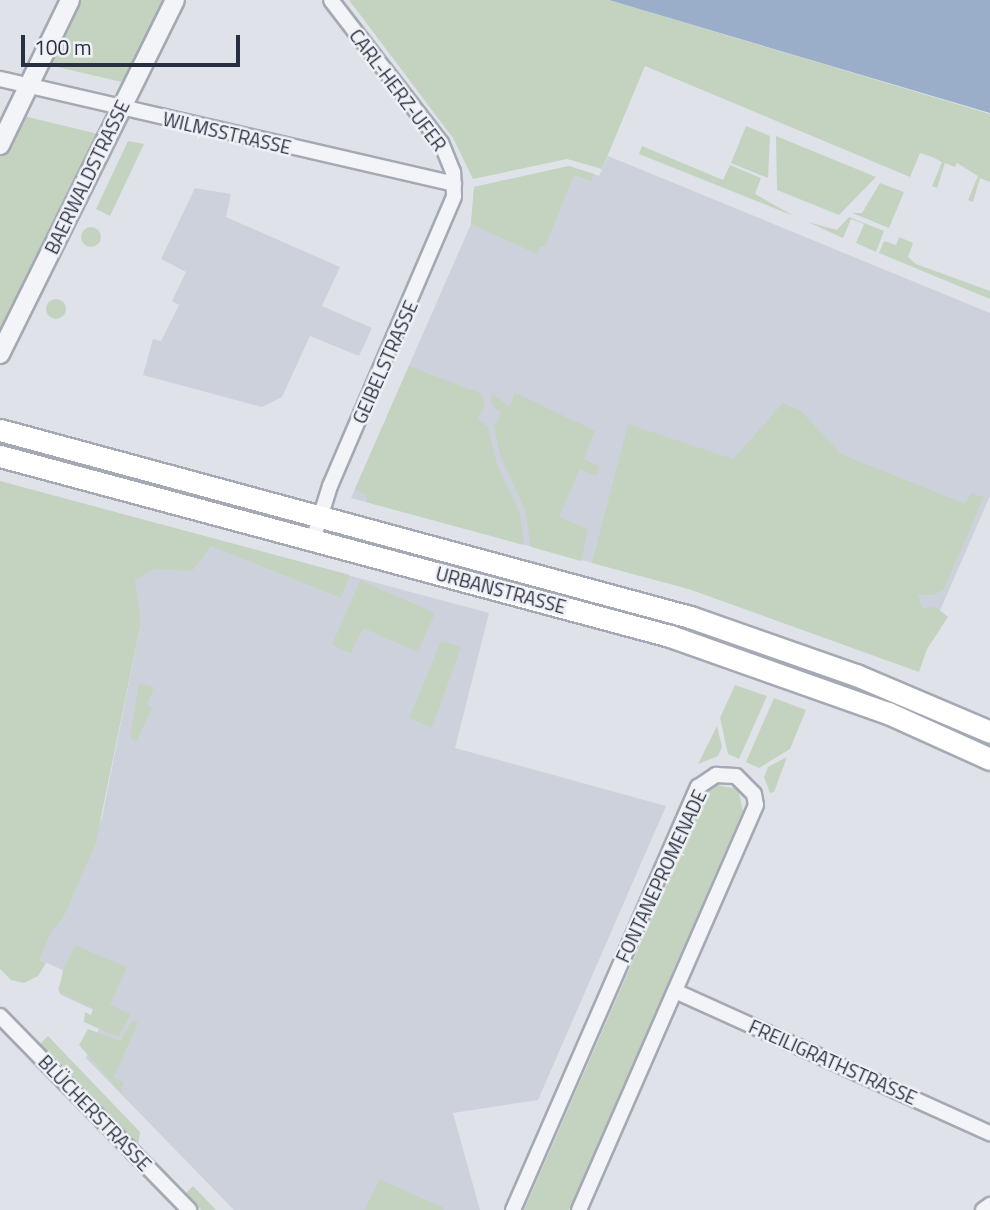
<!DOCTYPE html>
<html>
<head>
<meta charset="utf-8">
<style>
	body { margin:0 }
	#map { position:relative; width:990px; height:1210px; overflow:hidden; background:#dfe2e9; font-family:"Titillium Web",sans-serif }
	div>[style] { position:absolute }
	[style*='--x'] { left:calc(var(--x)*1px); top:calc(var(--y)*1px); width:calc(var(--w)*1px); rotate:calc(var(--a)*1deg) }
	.built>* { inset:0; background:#cdd1db }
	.green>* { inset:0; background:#c4d3c0 }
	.round { border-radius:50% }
	.water>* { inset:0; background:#9aaec9 }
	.roads { filter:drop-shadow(2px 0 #a4a9b3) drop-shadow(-2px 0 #a4a9b3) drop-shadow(0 2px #a4a9b3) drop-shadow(0 -2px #a4a9b3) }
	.minor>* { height:14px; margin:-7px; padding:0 7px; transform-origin:7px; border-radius:7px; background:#f2f4f7 }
	.tertiary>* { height:18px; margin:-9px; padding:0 9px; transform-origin:9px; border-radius:9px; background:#f2f4f7 }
	.secondary>* { height:21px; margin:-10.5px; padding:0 10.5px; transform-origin:10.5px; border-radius:10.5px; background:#fff }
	span { translate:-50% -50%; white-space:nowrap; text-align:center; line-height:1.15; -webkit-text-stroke:5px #eff1f6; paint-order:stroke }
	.street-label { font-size:19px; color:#282f40 }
	.scale { position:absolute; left:21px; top:35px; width:219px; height:32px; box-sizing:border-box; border:4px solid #282f40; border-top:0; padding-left:9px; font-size:21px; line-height:24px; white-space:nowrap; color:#282f40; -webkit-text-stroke:5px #eff1f6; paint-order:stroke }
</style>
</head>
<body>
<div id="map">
	<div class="built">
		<div style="clip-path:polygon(608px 156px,990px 313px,990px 496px,914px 670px,689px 589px,351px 498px,471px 224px,474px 187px,569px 166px,599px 176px)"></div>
		<div style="clip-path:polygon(195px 188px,231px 194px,226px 217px,340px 267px,322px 306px,372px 328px,359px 356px,310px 336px,282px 397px,262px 407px,143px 375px,153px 339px,161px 341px,179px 305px,172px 301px,186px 272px,161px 259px)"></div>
		<div style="clip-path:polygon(206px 537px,489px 613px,455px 748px,666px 806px,538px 1100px,453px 1113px,480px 1210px,234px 1210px,86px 1058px,105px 1015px,61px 995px,58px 989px,65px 971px,40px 960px,49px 933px,63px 919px,102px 818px,141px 622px,131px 570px)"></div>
	</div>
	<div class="green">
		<div style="clip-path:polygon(76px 0,167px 0,126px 83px,45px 64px)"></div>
		<div style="clip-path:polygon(349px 0,609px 0,990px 114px,990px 182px,980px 178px,973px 202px,968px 200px,978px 176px,957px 163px,955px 167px,945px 163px,937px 188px,932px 186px,942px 162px,932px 157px,920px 153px,910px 177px,645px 66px,602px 169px,567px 159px,473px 179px,453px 138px)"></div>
		<div style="clip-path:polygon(20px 115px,102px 135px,0 345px,0 156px)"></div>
		<div style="clip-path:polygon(746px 126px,770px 136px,768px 178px,731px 163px)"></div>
		<div style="clip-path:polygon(776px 136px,876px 177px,839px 215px,777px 190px)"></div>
		<div style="clip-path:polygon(128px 141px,144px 144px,110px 216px,96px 209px)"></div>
		<div style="clip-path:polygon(642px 146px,723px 180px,730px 165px,761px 178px,755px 194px,794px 216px,639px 154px)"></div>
		<div style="clip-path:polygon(569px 166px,594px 174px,591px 181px,574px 175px,545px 247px,540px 246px,537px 254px,471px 224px,474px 187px)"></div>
		<div style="clip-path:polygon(880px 183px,904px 192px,889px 228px,852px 213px,862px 213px)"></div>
		<div style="clip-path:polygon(849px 217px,884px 231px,876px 252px,856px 243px,864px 224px,851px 219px,843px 238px,808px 222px,837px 230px)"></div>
		<div class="round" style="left:81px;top:227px;width:20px;height:20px"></div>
		<div style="clip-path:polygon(899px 237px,913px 243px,908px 257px,916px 264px,990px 291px,990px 299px,879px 253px,884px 241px,896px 245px)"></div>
		<div class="round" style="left:46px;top:299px;width:20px;height:20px"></div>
		<div style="clip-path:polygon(409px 366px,482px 394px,485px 405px,478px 418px,488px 427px,497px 464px,520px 513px,524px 545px,366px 502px,366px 495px,355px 489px)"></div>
		<div style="clip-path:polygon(491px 393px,510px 407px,514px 393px,520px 395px,595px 431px,584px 459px,599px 466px,596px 476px,580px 469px,559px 517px,588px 529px,581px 561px,531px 547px,525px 510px,500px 455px,494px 426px,501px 413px,492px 405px)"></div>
		<div style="clip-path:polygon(783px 403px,801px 411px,841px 454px,965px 504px,971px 493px,984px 497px,944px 589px,934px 595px,918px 595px,922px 608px,936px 607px,948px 617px,927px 649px,919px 672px,689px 589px,592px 563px,628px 424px,733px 459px)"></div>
		<div style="clip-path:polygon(94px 465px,290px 517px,205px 503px,92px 472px)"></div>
		<div style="clip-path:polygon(0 481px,350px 575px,341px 598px,211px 546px,192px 571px,154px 569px,135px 580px,141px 622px,96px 842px,63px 919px,50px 933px,40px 960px,46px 963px,38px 976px,24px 983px,11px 980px,0 969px)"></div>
		<div style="clip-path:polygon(395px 544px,647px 611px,842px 677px,838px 687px,393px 554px)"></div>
		<div style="clip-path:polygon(360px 580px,435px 613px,418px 652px,363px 628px,351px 653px,332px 645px)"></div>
		<div style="clip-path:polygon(441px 641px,461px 647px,432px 728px,409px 718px)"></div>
		<div style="clip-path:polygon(139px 683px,154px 687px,147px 705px,152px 708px,137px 741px,130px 738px)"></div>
		<div style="clip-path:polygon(735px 685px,767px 696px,739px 759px,728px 754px,720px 718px)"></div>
		<div style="clip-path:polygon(774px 698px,806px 710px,790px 749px,759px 768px,746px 762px)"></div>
		<div style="clip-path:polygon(717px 726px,722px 747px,718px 756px,698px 764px)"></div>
		<div style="clip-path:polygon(787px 757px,774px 792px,770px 793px,764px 777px,768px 767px)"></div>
		<div style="clip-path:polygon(716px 785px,738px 789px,743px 811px,569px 1210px,524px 1210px,706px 794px)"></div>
		<div style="clip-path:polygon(75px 945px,127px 967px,110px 1005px,131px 1014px,118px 1037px,84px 1022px,85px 1012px,91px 1015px,93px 1009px,59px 992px,63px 970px)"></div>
		<div style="clip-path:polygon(132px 1021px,138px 1022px,114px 1078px,123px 1082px,121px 1093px,79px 1045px,88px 1029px,120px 1041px)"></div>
		<div style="clip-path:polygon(48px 1036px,140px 1132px,138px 1146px,40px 1044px)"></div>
		<div style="clip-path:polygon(379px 1179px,444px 1208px,443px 1210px,365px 1210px)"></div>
		<div style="clip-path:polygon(193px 1186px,216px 1210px,201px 1210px,185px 1194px)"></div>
	</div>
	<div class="water">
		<div style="clip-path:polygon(609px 0,990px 0,990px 114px,990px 113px)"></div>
	</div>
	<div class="roads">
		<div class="minor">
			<div style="--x:0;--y:79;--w:466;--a:13"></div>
			<div style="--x:313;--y:540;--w:57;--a:-72.5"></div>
			<div style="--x:330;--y:486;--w:315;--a:-66.8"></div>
			<div style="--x:454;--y:196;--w:24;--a:-92"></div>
			<div style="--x:453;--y:172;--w:31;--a:-112"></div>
			<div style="--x:441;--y:143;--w:180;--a:-127.6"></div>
			<div style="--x:675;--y:991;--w:346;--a:24.3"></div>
			<div style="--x:0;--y:1016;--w:271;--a:45.7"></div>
			<div style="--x:513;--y:1210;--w:462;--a:-66.4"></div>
			<div style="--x:698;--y:787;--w:22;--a:-34"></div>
			<div style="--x:716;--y:775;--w:20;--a:3"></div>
			<div style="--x:736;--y:776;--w:25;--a:45"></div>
			<div style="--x:754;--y:794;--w:11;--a:80"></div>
			<div style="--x:756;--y:805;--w:442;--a:113.6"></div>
			<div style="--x:983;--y:1210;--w:9;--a:-36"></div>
		</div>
		<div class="tertiary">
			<div style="--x:0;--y:145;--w:161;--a:-64.2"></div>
			<div style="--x:0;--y:354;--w:395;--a:-63.7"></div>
		</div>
		<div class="secondary">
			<div style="--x:0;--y:430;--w:715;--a:15.16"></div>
			<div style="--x:690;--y:617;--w:176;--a:19.3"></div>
			<div style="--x:856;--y:675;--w:146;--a:23"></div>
			<div style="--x:0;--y:456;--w:694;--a:15.04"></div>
			<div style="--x:670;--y:636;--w:231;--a:19.5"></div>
			<div style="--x:888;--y:713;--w:112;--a:24.3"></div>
		</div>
	</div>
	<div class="street-label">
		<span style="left:398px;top:90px;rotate:53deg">CARL-HERZ-UFER</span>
		<span style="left:227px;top:133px;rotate:13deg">WILMSSTRASSE</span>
		<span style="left:87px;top:177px;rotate:-64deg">BAERWALDSTRASSE</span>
		<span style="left:385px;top:362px;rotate:-66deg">GEIBELSTRASSE</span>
		<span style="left:501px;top:590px;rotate:15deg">URBANSTRASSE</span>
		<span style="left:661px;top:876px;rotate:-65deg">FONTANEPROMENADE</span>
		<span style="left:833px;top:1062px;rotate:24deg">FREILIGRATHSTRASSE</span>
		<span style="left:95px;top:1113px;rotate:46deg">BLÜCHERSTRASSE</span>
	</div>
	<div class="scale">100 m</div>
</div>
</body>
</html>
